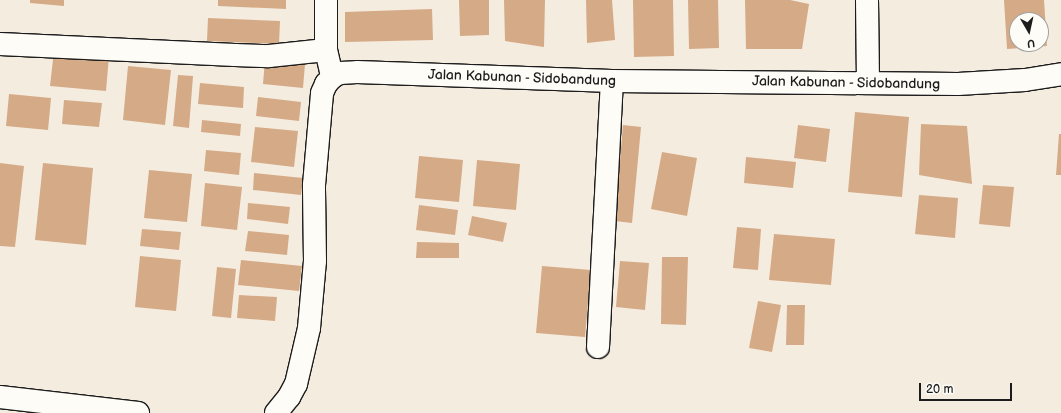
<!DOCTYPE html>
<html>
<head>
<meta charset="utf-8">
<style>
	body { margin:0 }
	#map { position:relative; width:1061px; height:413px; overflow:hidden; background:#f5ece0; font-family:"Balsamiq Sans",sans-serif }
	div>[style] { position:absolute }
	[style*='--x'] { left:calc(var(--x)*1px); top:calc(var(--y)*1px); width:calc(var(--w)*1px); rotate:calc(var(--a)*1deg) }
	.building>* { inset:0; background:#d5aa86 }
	.roads { filter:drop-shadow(1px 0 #1c1c1c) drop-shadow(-1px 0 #1c1c1c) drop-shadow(0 1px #1c1c1c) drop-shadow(0 -1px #1c1c1c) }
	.street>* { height:22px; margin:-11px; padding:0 11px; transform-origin:11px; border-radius:11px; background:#fdfcf7 }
	.secondary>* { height:22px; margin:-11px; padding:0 11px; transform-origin:11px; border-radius:11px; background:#fdfcf7 }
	span { translate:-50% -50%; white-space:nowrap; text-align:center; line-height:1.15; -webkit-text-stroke:3px #fdfcf7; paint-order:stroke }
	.street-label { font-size:14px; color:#1c1c1c }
	.north { position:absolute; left:1009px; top:12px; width:40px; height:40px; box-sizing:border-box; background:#fdfcf7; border:1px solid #a3a29f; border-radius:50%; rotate:171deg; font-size:11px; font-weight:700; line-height:16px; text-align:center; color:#1c1c1c }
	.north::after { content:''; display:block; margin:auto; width:14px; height:18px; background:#1c1c1c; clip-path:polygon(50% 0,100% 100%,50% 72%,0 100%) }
	.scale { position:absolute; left:919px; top:383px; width:93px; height:18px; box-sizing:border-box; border:2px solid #1c1c1c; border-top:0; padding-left:5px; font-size:12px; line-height:14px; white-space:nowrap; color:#1c1c1c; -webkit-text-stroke:3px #fdfcf7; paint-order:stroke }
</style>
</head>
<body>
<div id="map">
	<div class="building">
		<div style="clip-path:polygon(30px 0,64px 0,64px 6px,30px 3px)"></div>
		<div style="clip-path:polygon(218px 0,286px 0,286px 9px,218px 6px)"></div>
		<div style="clip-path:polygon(459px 0,489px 0,489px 35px,460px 36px)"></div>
		<div style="clip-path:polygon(504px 0,545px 0,544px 47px,505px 41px)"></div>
		<div style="clip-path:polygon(586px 0,612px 0,615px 40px,587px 43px)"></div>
		<div style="clip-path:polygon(633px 0,673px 0,674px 56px,634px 57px)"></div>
		<div style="clip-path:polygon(688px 0,718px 0,719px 48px,689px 49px)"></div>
		<div style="clip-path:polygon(745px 0,790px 0,809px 4px,802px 49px,746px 49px)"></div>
		<div style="clip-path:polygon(evenodd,1004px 0,1044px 0,1047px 46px,1007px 49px,1004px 0,1017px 20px,1041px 20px,1041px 44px,1017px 44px,1017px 20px)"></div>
		<div style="clip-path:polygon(432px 9px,433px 40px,345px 42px,345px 12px)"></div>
		<div style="clip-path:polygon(208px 18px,280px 21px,279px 44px,207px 41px)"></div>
		<div style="clip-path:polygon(54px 51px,109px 56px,106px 91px,50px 86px)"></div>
		<div style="clip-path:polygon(265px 60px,305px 64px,303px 88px,263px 84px)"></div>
		<div style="clip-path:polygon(128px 66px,171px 70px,165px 125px,123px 120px)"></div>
		<div style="clip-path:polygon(178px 75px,193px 76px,189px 128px,173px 126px)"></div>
		<div style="clip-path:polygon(200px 83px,244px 87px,243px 108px,198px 104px)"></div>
		<div style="clip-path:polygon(9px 94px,51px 98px,48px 130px,6px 126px)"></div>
		<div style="clip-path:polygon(258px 97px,301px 102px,299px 121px,256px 116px)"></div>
		<div style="clip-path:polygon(64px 100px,102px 103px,99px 127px,62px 124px)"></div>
		<div style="clip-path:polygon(855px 112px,909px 117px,902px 197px,848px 192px)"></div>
		<div style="clip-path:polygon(202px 120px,241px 124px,240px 136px,201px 132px)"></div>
		<div style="clip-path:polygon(921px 124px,967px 126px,972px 184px,919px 175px)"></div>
		<div style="clip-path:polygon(623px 125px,641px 127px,632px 223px,615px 221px)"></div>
		<div style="clip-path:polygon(798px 125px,830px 129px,826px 162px,794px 158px)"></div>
		<div style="clip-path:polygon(255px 127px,298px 131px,294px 167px,251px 162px)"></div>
		<div style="clip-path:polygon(1059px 134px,1061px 134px,1061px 175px,1056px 175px)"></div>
		<div style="clip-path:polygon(206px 150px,241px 153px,239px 175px,204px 171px)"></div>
		<div style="clip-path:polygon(662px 152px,697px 158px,687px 216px,651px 209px)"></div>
		<div style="clip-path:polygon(419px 156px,463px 160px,459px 202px,415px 198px)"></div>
		<div style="clip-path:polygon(746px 157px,796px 162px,793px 188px,744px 183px)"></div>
		<div style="clip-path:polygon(477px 160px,520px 164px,516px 210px,473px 206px)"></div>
		<div style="clip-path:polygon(0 163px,24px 166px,15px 247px,0 246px)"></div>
		<div style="clip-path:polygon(43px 163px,93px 168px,86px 245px,35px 240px)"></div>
		<div style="clip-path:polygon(149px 170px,192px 174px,187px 222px,144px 218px)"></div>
		<div style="clip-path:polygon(254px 173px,303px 178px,301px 195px,253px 190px)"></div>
		<div style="clip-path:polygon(205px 183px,242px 187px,237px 230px,201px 226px)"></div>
		<div style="clip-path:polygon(983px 185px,1014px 187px,1010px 227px,979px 224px)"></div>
		<div style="clip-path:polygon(919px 195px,958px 198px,955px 238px,915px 234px)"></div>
		<div style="clip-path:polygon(248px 203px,290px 207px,288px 224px,247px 219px)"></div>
		<div style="clip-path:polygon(419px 205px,458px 210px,455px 235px,416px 230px)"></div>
		<div style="clip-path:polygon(472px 216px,507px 223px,503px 242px,468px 235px)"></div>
		<div style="clip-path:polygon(737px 227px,761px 229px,758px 270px,733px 268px)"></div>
		<div style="clip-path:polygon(142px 229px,181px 232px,179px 250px,140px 246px)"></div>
		<div style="clip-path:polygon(248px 231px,289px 235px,287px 255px,245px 251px)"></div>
		<div style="clip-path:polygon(774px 234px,835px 239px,831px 285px,769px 280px)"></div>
		<div style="clip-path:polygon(417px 242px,459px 243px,459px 258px,416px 258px)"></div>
		<div style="clip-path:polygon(140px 256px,181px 260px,176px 311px,135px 307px)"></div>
		<div style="clip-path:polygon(662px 257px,688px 257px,686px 325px,661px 324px)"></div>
		<div style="clip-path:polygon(241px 260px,302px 266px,299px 291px,238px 285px)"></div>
		<div style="clip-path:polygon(620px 261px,649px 263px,645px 310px,616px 307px)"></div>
		<div style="clip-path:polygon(542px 266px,591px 270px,585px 337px,536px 333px)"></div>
		<div style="clip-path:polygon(217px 267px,236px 269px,231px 318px,212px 316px)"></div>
		<div style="clip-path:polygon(239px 295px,277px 297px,275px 321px,237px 318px)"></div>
		<div style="clip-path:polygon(758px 301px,781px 305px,772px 352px,749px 348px)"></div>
		<div style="clip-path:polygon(787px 305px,805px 305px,804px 345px,786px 345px)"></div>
	</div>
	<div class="roads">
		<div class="street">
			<div style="--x:326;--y:0;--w:50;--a:90"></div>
			<div style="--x:326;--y:50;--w:28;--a:77"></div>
			<div style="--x:867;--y:0;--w:83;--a:89.3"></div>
			<div style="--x:0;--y:44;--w:235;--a:2.7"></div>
			<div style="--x:235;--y:55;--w:34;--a:2"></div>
			<div style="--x:269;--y:56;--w:57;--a:-6"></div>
			<div style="--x:598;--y:347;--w:266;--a:-87"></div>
		</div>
		<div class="secondary">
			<div style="--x:0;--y:397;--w:139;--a:6.6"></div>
			<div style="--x:276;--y:413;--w:21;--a:-51"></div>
			<div style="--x:289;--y:397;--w:15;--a:-62"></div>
			<div style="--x:296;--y:384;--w:57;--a:-76.9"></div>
			<div style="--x:309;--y:328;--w:67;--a:-84.9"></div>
			<div style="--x:315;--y:261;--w:76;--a:-90.8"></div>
			<div style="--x:314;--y:185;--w:92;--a:-85"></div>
			<div style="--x:322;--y:93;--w:10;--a:-66"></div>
			<div style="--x:326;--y:84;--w:9;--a:-49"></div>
			<div style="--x:332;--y:77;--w:9;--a:-27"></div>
			<div style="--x:340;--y:73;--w:17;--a:-3"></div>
			<div style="--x:357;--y:72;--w:255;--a:2"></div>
			<div style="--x:612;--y:81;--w:346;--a:0.5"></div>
			<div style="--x:958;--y:84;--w:67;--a:-3.4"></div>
			<div style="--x:1025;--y:80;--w:36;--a:-9"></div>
		</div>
	</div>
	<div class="street-label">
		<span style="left:522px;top:78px;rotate:2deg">Jalan Kabunan - Sidobandung</span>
		<span style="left:846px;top:83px;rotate:1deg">Jalan Kabunan - Sidobandung</span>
	</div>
	<div class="north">U</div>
	<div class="scale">20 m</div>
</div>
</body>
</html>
